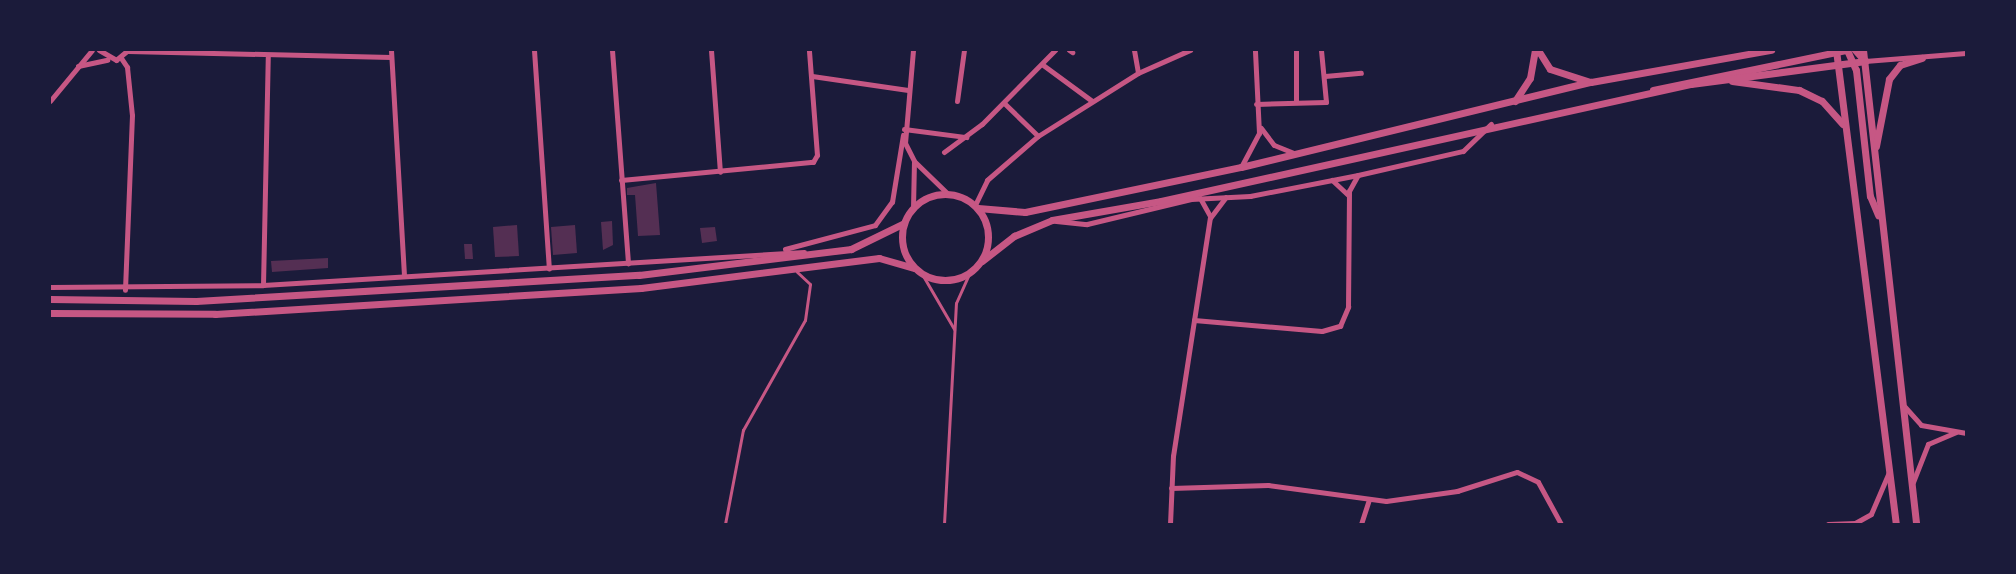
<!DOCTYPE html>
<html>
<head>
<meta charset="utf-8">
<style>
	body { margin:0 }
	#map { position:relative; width:2016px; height:574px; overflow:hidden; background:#1b1b3a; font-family:"Exo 2",sans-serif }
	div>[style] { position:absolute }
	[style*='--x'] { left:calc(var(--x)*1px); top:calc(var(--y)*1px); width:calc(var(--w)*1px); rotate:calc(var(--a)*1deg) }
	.building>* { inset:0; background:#542f53 }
	.service>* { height:3px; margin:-1.5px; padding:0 1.5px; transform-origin:1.5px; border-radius:1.5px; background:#c65784 }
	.minor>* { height:5px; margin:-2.5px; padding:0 2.5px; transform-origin:2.5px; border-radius:2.5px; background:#c65784 }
	.tertiary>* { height:7px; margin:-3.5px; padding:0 3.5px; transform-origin:3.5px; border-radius:3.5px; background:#c65784 }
	.tertiary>.ring { margin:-3.5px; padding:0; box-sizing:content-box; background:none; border:7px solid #c65784; border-radius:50% }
	span { translate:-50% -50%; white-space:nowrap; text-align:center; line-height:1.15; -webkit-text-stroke:4.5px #1b1b3a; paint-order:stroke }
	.frame { position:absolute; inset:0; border:51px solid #1b1b3a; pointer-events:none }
</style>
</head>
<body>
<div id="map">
	<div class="building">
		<div style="clip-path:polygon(656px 183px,660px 235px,638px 236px,635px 195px,627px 195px,627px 188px)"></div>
		<div style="clip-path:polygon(612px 221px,613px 245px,603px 250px,601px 222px)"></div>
		<div style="clip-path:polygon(517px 225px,519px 256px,495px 257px,493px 227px)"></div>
		<div style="clip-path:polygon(575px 225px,577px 253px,553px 255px,551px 227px)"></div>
		<div style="clip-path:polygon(715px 227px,717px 241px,702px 243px,700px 228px)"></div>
		<div style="clip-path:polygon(464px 244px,472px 244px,473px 259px,465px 259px)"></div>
		<div style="clip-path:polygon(328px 258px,328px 268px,272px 272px,271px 261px)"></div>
	</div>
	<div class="service">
		<div style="--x:922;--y:274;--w:64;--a:59.8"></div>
		<div style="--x:725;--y:524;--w:96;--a:-79.2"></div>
		<div style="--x:743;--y:430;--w:126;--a:-60.6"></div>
		<div style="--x:805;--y:320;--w:36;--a:-82"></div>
		<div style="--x:810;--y:284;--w:18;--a:-137"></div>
		<div style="--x:944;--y:524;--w:221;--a:-86.9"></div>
		<div style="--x:956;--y:303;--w:32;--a:-66"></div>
	</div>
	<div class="minor">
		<div style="--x:99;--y:50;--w:20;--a:30"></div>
		<div style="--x:116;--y:60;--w:16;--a:-40"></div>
		<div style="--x:391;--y:50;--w:226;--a:86.7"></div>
		<div style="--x:534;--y:50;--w:219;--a:86.1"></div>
		<div style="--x:612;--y:50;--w:214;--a:85.7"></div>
		<div style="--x:711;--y:50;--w:122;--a:85.8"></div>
		<div style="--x:913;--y:50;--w:93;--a:94.9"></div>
		<div style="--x:905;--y:143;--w:20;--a:63"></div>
		<div style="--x:914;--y:161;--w:47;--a:44.1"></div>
		<div style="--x:1069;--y:50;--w:4;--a:34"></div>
		<div style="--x:1134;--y:50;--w:23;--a:80"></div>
		<div style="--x:1296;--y:50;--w:52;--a:90"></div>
		<div style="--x:128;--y:51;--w:263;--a:1.3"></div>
		<div style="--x:121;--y:58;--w:11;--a:56"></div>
		<div style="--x:127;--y:67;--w:48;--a:84.1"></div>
		<div style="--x:132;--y:115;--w:175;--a:92.3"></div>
		<div style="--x:1865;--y:61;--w:101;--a:-4.5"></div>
		<div style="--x:1043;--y:65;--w:61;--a:36.3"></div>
		<div style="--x:78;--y:66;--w:30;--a:-12"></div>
		<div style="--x:812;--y:76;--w:97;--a:8.3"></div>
		<div style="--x:1325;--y:76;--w:36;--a:-5"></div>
		<div style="--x:50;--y:101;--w:66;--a:-50.5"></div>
		<div style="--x:957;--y:101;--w:51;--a:-82.2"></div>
		<div style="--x:1004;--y:103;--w:47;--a:44.1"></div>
		<div style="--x:1256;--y:104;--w:70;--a:-1.6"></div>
		<div style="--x:1326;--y:102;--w:52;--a:-95.5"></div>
		<div style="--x:1261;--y:128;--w:21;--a:53"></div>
		<div style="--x:1274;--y:145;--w:24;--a:22"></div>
		<div style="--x:904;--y:129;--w:63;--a:7.4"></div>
		<div style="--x:944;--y:152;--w:47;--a:-36.4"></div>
		<div style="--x:982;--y:124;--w:104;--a:-45.4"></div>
		<div style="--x:1241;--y:167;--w:38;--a:-62"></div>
		<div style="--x:1259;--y:133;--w:83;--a:-92.8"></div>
		<div style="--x:621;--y:180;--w:193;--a:-5.4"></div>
		<div style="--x:813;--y:162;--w:8;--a:-60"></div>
		<div style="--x:817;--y:155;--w:105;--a:-94.4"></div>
		<div style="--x:1332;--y:180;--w:22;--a:43"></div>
		<div style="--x:1200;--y:198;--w:21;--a:61"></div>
		<div style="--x:975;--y:205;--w:28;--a:-64"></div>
		<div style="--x:987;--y:180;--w:67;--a:-40.8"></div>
		<div style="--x:1038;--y:136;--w:118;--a:-32.2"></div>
		<div style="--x:1138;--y:73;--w:57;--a:-23.9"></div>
		<div style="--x:913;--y:208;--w:46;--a:-88.8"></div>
		<div style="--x:1056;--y:221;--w:31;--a:6"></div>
		<div style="--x:1087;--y:224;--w:107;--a:-13.5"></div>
		<div style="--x:1191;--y:199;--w:59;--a:-2.9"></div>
		<div style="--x:1250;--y:196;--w:110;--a:-11"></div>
		<div style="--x:1358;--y:175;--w:108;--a:-12.9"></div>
		<div style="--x:1463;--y:151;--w:39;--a:-44"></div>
		<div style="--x:785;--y:249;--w:93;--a:-14.9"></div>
		<div style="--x:875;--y:225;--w:29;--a:-54"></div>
		<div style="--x:892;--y:202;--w:68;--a:-80.7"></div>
		<div style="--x:263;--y:285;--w:230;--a:-88.8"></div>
		<div style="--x:50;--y:287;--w:213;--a:-0.5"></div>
		<div style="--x:263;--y:285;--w:542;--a:-3.49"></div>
		<div style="--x:1194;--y:320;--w:128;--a:4.9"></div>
		<div style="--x:1322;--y:331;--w:19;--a:-16"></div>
		<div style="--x:1340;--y:326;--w:21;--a:-67"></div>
		<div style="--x:1348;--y:307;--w:116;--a:-89.5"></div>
		<div style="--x:1349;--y:191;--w:18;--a:-61"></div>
		<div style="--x:1905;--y:407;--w:24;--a:48"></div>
		<div style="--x:1921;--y:425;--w:46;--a:10.1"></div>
		<div style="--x:1913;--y:482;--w:41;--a:-68.5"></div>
		<div style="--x:1928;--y:444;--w:30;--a:-23"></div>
		<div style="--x:1171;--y:488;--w:97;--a:-1.8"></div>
		<div style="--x:1268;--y:485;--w:119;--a:7.7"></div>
		<div style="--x:1386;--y:501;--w:72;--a:-8"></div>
		<div style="--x:1457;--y:491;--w:63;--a:-17.6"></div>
		<div style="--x:1517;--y:472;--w:23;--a:25"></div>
		<div style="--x:1538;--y:482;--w:48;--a:61.3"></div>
		<div style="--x:1170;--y:524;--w:68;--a:-87.5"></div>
		<div style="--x:1173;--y:456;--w:241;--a:-81.2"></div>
		<div style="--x:1210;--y:218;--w:26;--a:-53"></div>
		<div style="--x:1361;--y:524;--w:25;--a:-72"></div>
		<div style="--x:1828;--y:524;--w:27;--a:-2"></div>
		<div style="--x:1855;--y:523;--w:18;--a:-29"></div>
		<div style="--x:1871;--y:514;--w:46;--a:-66.8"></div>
	</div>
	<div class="tertiary">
		<div style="--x:1538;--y:50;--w:22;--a:58"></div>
		<div style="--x:1550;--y:69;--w:40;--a:18"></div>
		<div style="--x:1836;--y:50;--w:478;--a:82.8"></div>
		<div style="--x:1847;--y:50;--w:22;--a:66"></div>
		<div style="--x:1856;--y:70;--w:127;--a:83.7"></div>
		<div style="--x:1870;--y:196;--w:21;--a:67"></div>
		<div style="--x:1855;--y:50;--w:15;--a:48"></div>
		<div style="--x:1863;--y:50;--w:477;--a:83.6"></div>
		<div style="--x:1732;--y:81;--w:68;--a:7.7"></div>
		<div style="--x:1799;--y:90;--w:25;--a:26"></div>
		<div style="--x:1822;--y:101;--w:31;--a:48"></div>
		<div style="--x:1653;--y:90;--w:198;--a:-11.7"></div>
		<div style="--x:1515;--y:101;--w:27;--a:-57"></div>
		<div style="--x:1530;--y:78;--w:28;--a:-80"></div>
		<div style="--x:1876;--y:146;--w:68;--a:-79"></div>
		<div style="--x:1889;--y:79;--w:18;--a:-52"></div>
		<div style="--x:1900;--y:65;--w:23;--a:-18"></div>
		<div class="ring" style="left:902px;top:194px;width:79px;height:79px"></div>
		<div style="--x:978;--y:208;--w:47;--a:4.9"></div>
		<div style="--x:1025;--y:212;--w:221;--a:-11.8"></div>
		<div style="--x:1241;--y:167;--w:360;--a:-13.7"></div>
		<div style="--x:1591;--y:82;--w:183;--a:-10.1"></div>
		<div style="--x:982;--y:261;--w:41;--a:-38"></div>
		<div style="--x:1014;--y:236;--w:41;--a:-22.8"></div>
		<div style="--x:1052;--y:220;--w:111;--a:-9.9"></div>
		<div style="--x:1161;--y:201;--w:543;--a:-12.45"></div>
		<div style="--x:1691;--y:84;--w:176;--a:-7.5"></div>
		<div style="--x:50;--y:299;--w:146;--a:0.8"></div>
		<div style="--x:196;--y:301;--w:444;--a:-3.4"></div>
		<div style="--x:639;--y:275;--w:214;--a:-7"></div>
		<div style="--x:851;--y:249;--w:59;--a:-26.1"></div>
		<div style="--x:50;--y:313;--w:165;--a:0.3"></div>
		<div style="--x:215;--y:314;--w:427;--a:-3.5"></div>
		<div style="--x:641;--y:288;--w:240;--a:-7.2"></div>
		<div style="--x:879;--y:258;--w:36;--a:16"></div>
	</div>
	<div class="frame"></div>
</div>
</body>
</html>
